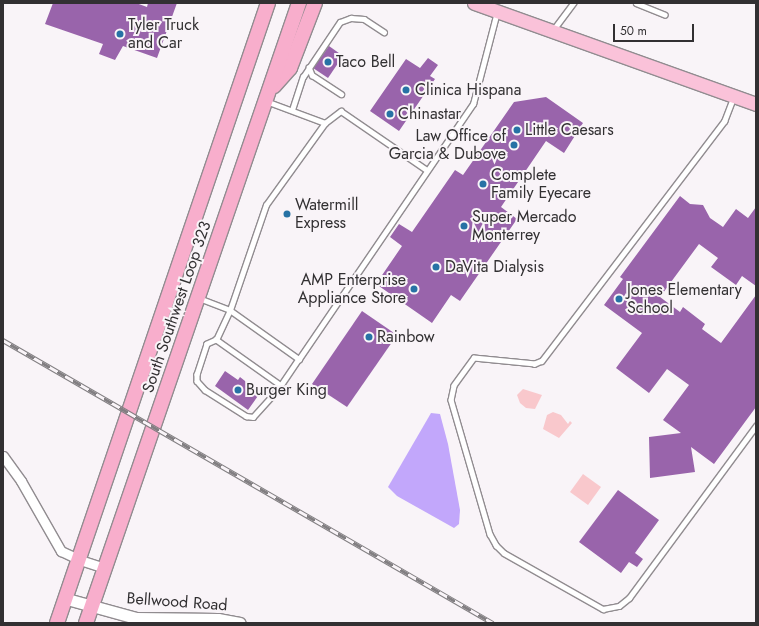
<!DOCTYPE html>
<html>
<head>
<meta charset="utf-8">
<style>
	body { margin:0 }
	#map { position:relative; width:759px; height:626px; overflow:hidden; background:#f9f4f8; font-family:Jost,sans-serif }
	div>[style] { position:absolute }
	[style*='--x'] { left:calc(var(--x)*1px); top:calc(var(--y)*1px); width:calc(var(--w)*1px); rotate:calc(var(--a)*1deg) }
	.green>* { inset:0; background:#f9c8cc }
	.water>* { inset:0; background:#c2a7fb }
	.building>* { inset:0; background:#9964ab }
	.roads { filter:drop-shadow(1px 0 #918c90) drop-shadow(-1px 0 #918c90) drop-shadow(0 1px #918c90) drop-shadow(0 -1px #918c90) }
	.service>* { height:4.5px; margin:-2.25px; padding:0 2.25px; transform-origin:2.25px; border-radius:2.25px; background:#fff }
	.minor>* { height:9px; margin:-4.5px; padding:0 4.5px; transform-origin:4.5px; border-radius:4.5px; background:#fff }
	.tertiary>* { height:11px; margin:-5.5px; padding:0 5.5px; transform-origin:5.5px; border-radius:5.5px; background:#fff }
	.primary>* { height:13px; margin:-6.5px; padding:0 6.5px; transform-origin:6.5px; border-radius:6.5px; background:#fac2d9 }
	.trunk>* { height:14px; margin:-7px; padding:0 7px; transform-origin:7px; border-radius:7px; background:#f8aecc }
	.rail>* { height:4.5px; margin-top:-2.25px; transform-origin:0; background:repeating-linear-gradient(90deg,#f9f4f8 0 9px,#827f82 0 18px); box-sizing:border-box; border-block:1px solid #827f82 }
	.dots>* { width:11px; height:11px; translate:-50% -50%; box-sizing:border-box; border:2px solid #f9f4f8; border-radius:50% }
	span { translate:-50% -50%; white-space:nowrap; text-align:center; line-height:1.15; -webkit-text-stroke:4px #f9f4f8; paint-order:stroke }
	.poi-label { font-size:16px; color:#323032 }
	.left { translate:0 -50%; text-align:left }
	.right { translate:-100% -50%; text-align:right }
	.street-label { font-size:16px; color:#323032 }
	.frame { position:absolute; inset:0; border:4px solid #323032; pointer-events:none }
	.scale { position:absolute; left:613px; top:24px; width:81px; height:18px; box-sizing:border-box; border:2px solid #323032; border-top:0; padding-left:5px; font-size:12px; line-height:14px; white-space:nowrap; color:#323032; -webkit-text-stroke:3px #f9f4f8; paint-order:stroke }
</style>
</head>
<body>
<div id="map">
	<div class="green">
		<div style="clip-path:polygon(523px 389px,542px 395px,535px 409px,526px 408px,520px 403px,517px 395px)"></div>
		<div style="clip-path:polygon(553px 412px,561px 415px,568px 424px,570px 421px,572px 423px,559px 438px,543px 429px,547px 415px)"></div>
		<div style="clip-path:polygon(583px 474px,601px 487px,588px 505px,570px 492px)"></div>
	</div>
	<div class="water">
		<div style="clip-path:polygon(431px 413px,440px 414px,448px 444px,460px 510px,459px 524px,454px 528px,397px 496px,388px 487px)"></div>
	</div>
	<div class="building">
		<div style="clip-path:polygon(53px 3px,136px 3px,147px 7px,148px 3px,177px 3px,157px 58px,123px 46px,115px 60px,99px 54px,103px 44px,45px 24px)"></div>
		<div style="clip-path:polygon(329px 46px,343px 56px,328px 78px,313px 68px)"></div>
		<div style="clip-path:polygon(428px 58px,438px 65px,430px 76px,435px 79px,399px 131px,370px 111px,406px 59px,420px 68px)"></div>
		<div style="clip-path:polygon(546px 97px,583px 123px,564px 153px,546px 141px,501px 207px,517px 219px,460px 301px,451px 295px,432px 323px,376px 284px,402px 246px,390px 237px,399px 224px,412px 232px,455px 170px,463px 175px,514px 102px)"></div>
		<div style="clip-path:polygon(680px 196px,690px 204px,703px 205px,710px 218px,723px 227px,736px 209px,748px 218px,756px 207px,756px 286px,742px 276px,736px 285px,711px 267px,718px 258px,699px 244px,660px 297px,680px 312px,683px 307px,705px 324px,702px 329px,721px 343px,756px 295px,756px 407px,714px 464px,691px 447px,695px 472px,650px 478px,649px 437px,681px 433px,663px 420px,689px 385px,667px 369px,649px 393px,616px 368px,642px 333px,604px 305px,623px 279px,620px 277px)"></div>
		<div style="clip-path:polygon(362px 311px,397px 335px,347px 407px,312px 384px)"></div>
		<div style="clip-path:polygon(225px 371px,238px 380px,240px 377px,260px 393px,248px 410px,215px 386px)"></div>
		<div style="clip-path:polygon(618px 490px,659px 520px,635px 553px,643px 559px,637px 567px,629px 562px,621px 573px,579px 542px)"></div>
	</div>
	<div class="roads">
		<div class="service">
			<div style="--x:636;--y:3;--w:31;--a:22"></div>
			<div style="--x:553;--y:30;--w:34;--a:-53"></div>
			<div style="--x:309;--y:67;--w:9;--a:69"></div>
			<div style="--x:312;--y:75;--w:35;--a:33"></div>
			<div style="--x:734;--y:97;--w:26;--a:111"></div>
			<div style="--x:725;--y:121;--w:302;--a:127.3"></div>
			<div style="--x:542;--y:361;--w:8;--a:157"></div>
			<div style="--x:535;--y:364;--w:61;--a:-174.4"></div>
			<div style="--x:474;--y:358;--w:34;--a:126"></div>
			<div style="--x:454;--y:386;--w:14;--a:102"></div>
			<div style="--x:451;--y:400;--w:140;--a:73.8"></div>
			<div style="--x:490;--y:534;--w:13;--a:61"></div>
			<div style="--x:496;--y:545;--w:11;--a:45"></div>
			<div style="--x:504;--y:553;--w:114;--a:29.5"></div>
			<div style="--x:603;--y:609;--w:16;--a:-11"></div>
			<div style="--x:619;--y:606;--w:13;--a:-39"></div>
			<div style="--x:629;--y:598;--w:214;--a:-53.6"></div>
			<div style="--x:266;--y:101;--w:63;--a:20.4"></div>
			<div style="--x:292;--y:110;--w:35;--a:-72"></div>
			<div style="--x:303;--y:77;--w:66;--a:-56.1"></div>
			<div style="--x:340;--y:22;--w:12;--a:-20"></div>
			<div style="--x:351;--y:18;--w:13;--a:4"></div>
			<div style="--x:364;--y:19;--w:24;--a:33"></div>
			<div style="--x:199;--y:298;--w:33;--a:21"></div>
			<div style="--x:230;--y:310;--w:85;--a:35.4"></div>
			<div style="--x:299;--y:359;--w:309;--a:-55.7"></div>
			<div style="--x:473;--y:104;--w:95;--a:-75.4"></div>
			<div style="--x:216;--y:340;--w:10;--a:156"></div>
			<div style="--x:207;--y:344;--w:32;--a:108"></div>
			<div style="--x:197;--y:374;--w:7;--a:90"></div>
			<div style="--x:197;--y:381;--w:12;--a:48"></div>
			<div style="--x:205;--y:390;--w:49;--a:32.4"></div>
			<div style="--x:246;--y:416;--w:7;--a:8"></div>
			<div style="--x:253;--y:417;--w:42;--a:-47.9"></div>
			<div style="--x:299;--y:359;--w:32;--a:124"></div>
			<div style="--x:281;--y:386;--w:80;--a:-144.7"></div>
			<div style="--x:216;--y:340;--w:33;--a:-65"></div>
			<div style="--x:230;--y:310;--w:111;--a:-71.1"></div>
			<div style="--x:266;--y:205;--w:101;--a:-54.3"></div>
			<div style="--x:325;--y:123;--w:20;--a:-37"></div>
			<div style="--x:341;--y:111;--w:104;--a:34.5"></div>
		</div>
		<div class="minor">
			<div style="--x:3;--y:456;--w:31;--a:54"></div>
			<div style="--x:21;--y:481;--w:81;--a:60.3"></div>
			<div style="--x:61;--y:551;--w:21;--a:25"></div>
			<div style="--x:80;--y:560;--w:26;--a:18"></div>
		</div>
		<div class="tertiary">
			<div style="--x:67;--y:599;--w:72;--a:15.4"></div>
			<div style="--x:136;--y:618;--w:82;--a:0.7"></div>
			<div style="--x:218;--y:619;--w:22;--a:10"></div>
		</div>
		<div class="primary">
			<div style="--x:474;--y:3;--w:300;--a:19.7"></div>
		</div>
		<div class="trunk">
			<div style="--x:274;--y:86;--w:24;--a:-48"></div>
			<div style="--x:290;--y:68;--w:70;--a:-69"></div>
			<div style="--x:57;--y:623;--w:655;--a:-71.21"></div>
			<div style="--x:86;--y:623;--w:656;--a:-71.04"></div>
		</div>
	</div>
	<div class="rail">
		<div style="--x:3;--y:340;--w:566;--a:30.01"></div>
	</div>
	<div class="dots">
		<div style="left:120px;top:34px;background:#2772a5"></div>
		<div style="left:328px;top:62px;background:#2772a5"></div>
		<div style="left:406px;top:90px;background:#2772a5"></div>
		<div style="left:390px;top:114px;background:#2772a5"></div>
		<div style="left:517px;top:130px;background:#2772a5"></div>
		<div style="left:514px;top:145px;background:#2772a5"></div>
		<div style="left:483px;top:184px;background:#2772a5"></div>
		<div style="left:287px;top:214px;background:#2772a5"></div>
		<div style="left:464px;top:226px;background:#2772a5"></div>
		<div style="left:436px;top:267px;background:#2772a5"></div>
		<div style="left:414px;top:289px;background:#2772a5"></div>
		<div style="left:619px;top:299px;background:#2772a5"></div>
		<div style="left:369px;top:337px;background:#2772a5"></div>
		<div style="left:238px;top:390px;background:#2772a5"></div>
	</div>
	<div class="poi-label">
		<span class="left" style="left:128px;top:34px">Tyler Truck<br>and Car</span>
		<span class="left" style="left:336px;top:62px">Taco Bell</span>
		<span class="left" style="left:415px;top:90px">Clinica Hispana</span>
		<span class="left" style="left:398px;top:114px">Chinastar</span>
		<span class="left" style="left:525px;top:130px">Little Caesars</span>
		<span class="right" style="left:506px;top:145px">Law Office of<br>Garcia &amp; Dubove</span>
		<span class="left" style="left:491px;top:184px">Complete<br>Family Eyecare</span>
		<span class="left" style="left:295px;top:214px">Watermill<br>Express</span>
		<span class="left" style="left:472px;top:226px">Super Mercado<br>Monterrey</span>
		<span class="left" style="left:445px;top:267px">DaVita Dialysis</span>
		<span class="right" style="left:406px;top:289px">AMP Enterprise<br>Appliance Store</span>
		<span class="left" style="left:627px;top:299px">Jones Elementary<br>School</span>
		<span class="left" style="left:377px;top:337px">Rainbow</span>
		<span class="left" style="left:246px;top:390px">Burger King</span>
	</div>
	<div class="street-label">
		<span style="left:177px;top:307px;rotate:-71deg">South Southwest Loop 323</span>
		<span style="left:177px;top:602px;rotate:4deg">Bellwood Road</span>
	</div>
	<div class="frame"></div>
	<div class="scale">50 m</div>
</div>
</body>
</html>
